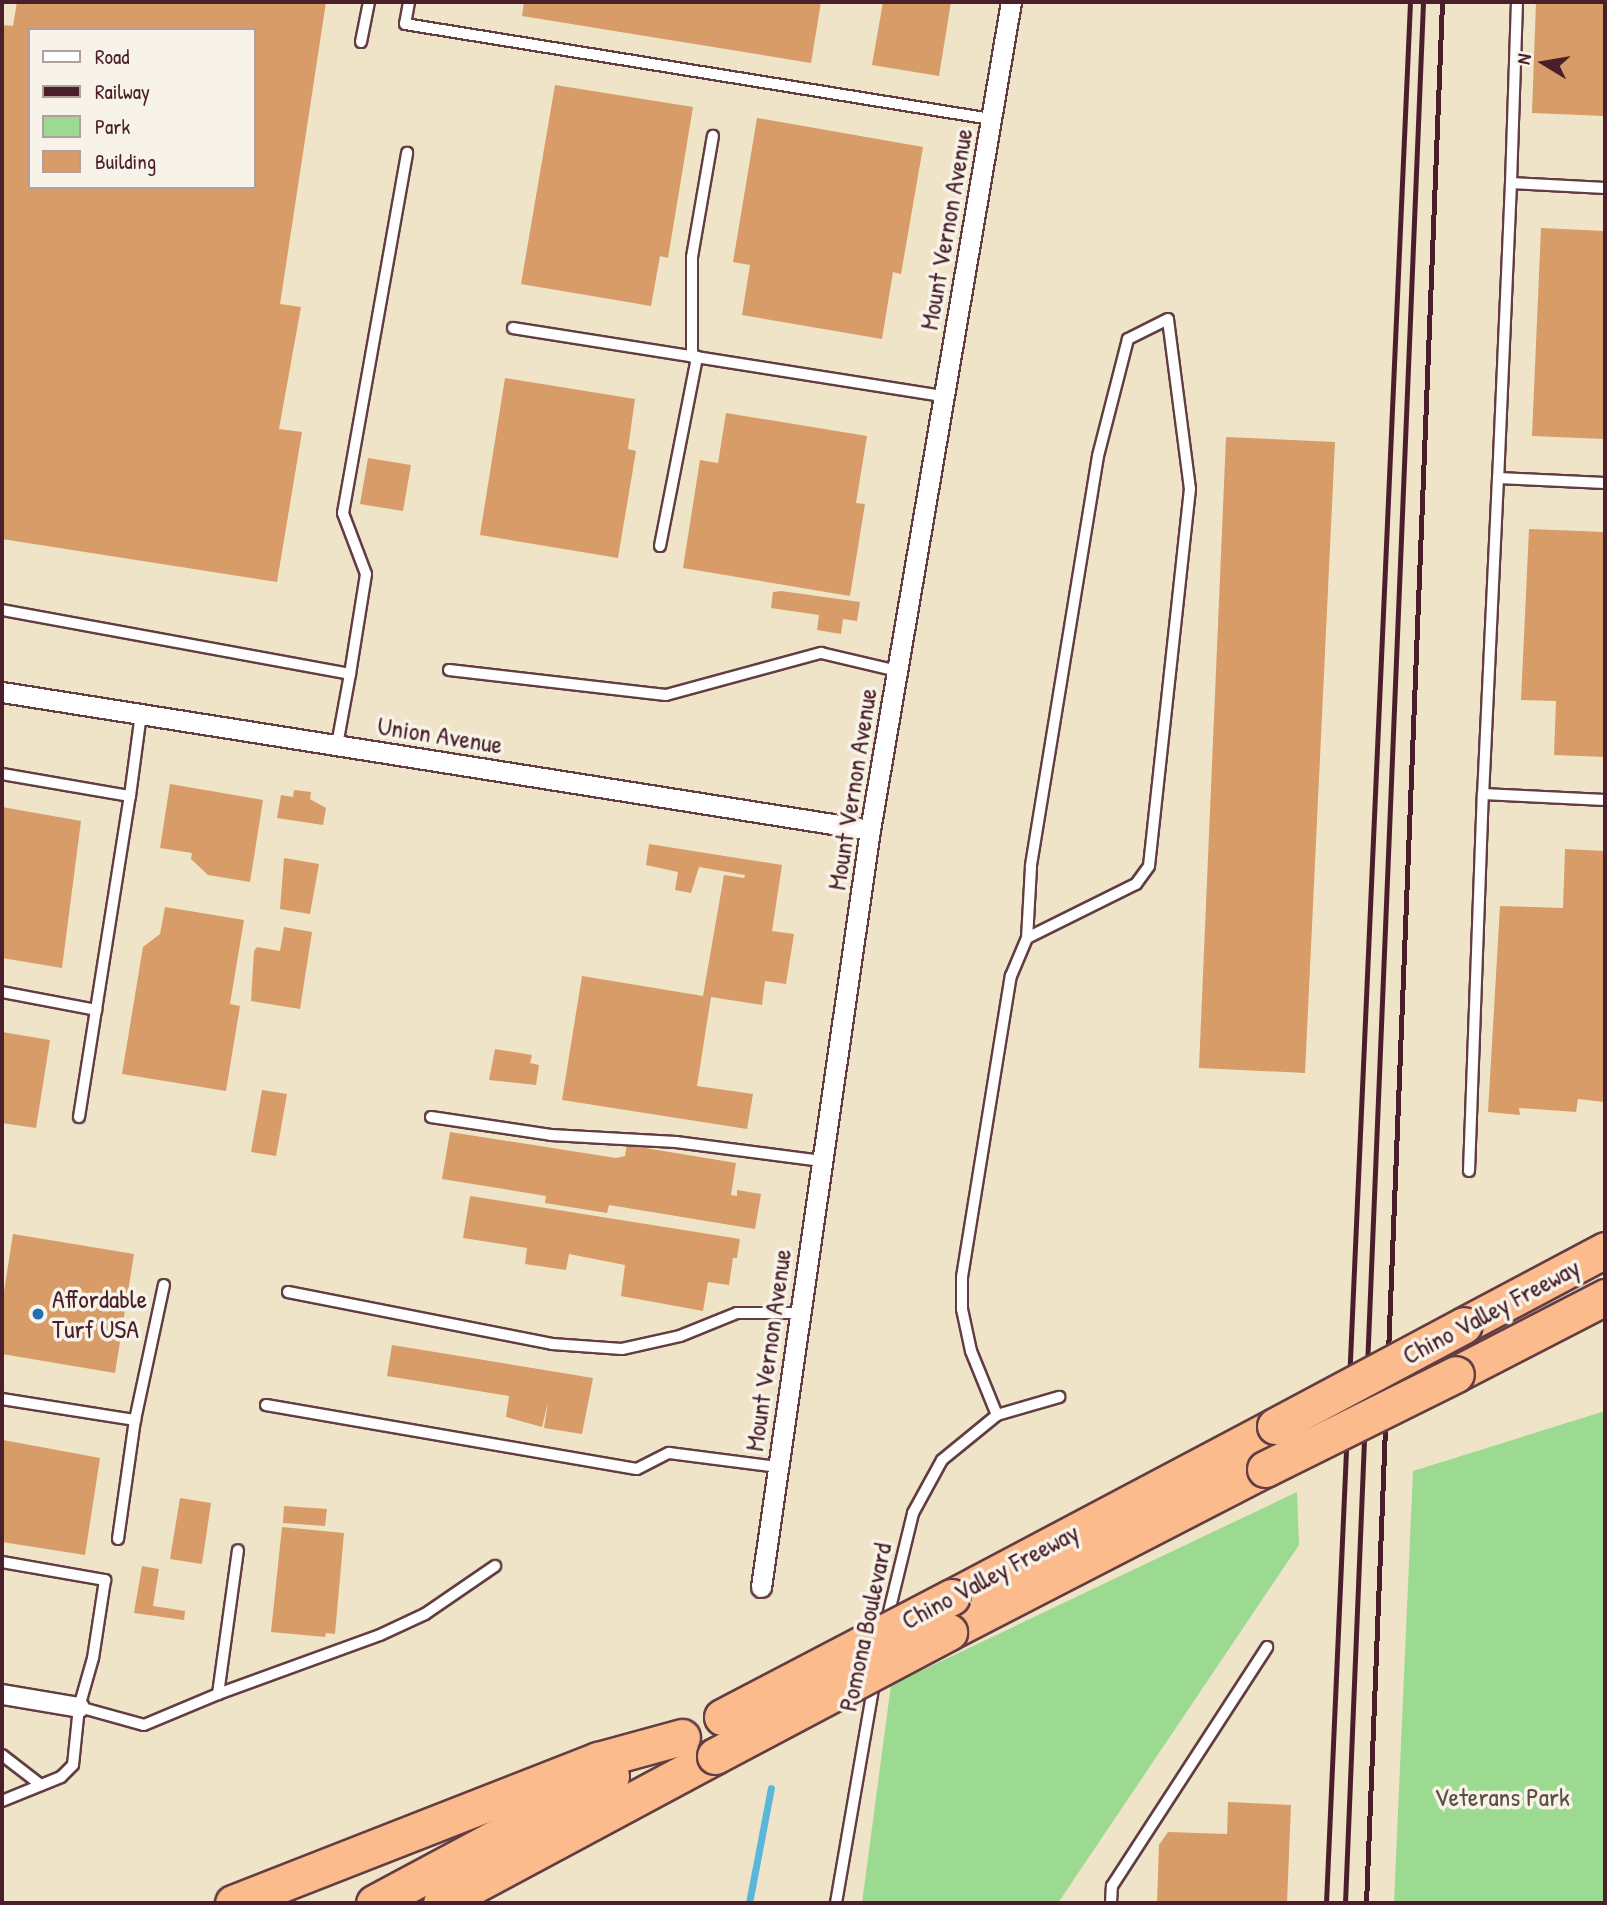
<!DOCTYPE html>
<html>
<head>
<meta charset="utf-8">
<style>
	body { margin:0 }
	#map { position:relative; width:1607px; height:1905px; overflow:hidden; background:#efe4c8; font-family:"Patrick Hand",sans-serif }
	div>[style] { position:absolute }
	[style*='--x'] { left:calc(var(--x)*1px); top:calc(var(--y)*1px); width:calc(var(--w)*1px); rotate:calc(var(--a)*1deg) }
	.green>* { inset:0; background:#9bda90 }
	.stream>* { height:7px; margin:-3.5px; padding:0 3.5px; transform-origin:3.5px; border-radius:3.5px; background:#5bb7d9 }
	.building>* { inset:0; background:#d79c68 }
	.roads { filter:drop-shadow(2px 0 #633d43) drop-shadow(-2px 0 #633d43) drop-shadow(0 2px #633d43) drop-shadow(0 -2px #633d43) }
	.lane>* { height:10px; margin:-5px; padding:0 5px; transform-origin:5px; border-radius:5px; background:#fff }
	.street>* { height:19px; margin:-9.5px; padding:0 9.5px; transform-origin:9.5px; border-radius:9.5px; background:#fff }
	.highway>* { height:35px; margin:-17.5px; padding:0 17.5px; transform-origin:17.5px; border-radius:17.5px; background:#fbbb8c }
	.rail>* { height:5px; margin:-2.5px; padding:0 2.5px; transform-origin:2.5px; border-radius:2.5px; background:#4a1f2b }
	.bridges { filter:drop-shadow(2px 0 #633d43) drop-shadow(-2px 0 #633d43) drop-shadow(0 2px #633d43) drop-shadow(0 -2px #633d43) }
	.highway-bridge>* { height:35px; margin:-17.5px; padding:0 17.5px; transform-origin:17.5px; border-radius:17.5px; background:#fbbb8c }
	.dots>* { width:19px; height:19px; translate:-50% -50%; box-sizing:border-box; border:4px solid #f7f3e8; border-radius:50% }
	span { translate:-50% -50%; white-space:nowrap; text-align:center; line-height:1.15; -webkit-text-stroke:7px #f7f3e8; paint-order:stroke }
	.street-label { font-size:26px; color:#4a1f2b }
	.poi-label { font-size:26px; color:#4a1f2b }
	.left { translate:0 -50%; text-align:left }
	.park-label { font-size:26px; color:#5e4e44 }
	.frame { position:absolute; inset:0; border:4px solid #4a1f2b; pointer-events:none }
	.legend { position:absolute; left:28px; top:28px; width:228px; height:161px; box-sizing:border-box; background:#f7f3e8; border:2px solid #b29e9c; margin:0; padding:9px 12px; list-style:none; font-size:21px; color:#4a1f2b }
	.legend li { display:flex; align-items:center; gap:14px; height:35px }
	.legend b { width:35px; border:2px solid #b29e9c }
	.north { position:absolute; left:1509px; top:28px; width:70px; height:70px; -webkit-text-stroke:5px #f7f3e8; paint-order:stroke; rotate:281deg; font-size:19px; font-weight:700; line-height:28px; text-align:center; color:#4a1f2b }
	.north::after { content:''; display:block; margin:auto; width:24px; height:32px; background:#4a1f2b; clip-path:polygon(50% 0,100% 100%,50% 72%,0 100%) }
</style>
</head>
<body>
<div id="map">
	<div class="green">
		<div style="clip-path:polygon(1605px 1411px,1605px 1903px,1394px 1903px,1413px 1471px)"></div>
		<div style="clip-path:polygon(1297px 1492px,1299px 1545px,1058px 1903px,862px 1903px,891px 1685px)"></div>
	</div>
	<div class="stream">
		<div style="--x:749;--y:1903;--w:117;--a:-79.2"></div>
	</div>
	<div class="building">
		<div style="clip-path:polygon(evenodd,17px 2px,326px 2px,280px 304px,301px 307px,279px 429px,302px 432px,277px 582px,2px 539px,2px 25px,13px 26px,17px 2px,30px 30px,254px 30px,254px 187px,30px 187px,30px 30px)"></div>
		<div style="clip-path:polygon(524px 2px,821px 2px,811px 63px,522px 16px)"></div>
		<div style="clip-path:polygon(883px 2px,951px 2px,939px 76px,872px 65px)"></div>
		<div style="clip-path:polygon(1536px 2px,1605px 2px,1605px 116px,1532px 113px)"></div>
		<div style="clip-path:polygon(555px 85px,693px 107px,668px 258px,660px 256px,651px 306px,521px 284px)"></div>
		<div style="clip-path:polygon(757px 118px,923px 147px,901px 274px,893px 272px,882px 339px,742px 315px,750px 265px,733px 262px)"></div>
		<div style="clip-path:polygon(1541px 228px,1605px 231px,1605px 439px,1532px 436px)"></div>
		<div style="clip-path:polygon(505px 378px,635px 399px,628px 449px,636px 451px,618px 558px,480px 535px)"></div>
		<div style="clip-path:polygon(726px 413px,867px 436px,856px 503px,865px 504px,850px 596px,683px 568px,700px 460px,718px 463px)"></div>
		<div style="clip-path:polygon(1226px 437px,1335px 442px,1305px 1073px,1199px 1068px)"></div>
		<div style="clip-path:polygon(368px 458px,411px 465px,403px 511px,360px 504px)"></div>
		<div style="clip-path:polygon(1529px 529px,1605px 532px,1605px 757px,1554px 755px,1556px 701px,1521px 700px)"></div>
		<div style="clip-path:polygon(781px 591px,860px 602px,857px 621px,843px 619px,841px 634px,817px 630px,819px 615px,771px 608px,773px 592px)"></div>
		<div style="clip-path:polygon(170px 784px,263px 800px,250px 882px,208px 875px,191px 859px,192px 853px,160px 848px)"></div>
		<div style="clip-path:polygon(294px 790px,311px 792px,310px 799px,326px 808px,323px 825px,277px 818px,281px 795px,293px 797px)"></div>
		<div style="clip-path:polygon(2px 807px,81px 821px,62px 968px,2px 958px)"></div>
		<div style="clip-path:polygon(649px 844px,782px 865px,772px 931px,794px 934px,786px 984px,765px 981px,762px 1005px,711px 997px,697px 1086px,753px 1094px,747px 1129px,562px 1100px,582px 976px,703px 996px,724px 875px,744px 878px,745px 875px,699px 867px,691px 893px,675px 890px,678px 872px,646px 865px)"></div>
		<div style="clip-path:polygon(1565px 849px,1605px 851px,1605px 1102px,1578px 1099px,1576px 1112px,1519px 1108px,1520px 1115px,1488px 1112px,1500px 906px,1563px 908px)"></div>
		<div style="clip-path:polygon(284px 858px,319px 864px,310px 914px,280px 909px)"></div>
		<div style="clip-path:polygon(165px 907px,244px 920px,230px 1004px,240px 1006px,226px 1091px,122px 1074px,143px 947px,160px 934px)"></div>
		<div style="clip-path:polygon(284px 927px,312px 932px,300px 1009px,251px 1001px,254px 951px,257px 947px,280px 951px)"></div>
		<div style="clip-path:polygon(2px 1032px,50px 1040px,36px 1128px,2px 1123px)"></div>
		<div style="clip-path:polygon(495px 1049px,532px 1055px,530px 1063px,539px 1065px,536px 1085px,489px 1080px)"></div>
		<div style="clip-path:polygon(262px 1090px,287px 1094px,276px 1156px,251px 1152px)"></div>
		<div style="clip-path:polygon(450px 1132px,616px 1158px,625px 1156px,627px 1145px,736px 1163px,731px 1195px,737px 1196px,737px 1190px,761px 1194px,755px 1229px,609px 1205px,607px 1213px,545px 1203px,546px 1196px,442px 1179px)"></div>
		<div style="clip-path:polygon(470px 1196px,740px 1239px,737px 1258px,733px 1258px,729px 1285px,708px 1282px,703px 1311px,621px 1296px,625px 1265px,569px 1254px,566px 1270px,525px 1264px,527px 1248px,463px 1238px)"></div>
		<div style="clip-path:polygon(13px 1234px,134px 1254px,115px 1373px,2px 1354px,2px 1304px)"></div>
		<div style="clip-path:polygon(392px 1345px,593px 1378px,582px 1434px,544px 1428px,548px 1402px,542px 1427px,506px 1417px,509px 1396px,387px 1376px)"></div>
		<div style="clip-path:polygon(3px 1440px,100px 1458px,85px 1555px,2px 1542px)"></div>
		<div style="clip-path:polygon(180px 1498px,211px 1503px,202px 1564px,170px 1559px)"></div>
		<div style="clip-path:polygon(284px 1506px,327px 1509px,325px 1526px,283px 1523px)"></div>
		<div style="clip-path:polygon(282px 1527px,344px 1533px,335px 1634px,326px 1633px,325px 1637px,271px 1632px)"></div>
		<div style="clip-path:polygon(142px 1566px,159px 1569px,153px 1606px,185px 1611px,184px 1620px,134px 1613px)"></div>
		<div style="clip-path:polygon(1228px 1802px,1291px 1805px,1287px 1903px,1157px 1903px,1159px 1845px,1168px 1832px,1227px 1834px)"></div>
	</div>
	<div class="roads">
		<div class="lane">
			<div style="--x:409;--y:2;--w:22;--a:100"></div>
			<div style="--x:405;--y:24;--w:594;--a:9.21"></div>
			<div style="--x:1517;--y:2;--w:181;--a:91.9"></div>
			<div style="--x:1511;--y:183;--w:94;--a:3"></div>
			<div style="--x:361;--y:42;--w:41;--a:-78.7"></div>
			<div style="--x:1511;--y:183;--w:295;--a:92.5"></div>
			<div style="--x:1498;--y:478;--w:107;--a:2.7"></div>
			<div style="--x:513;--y:328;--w:436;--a:9"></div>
			<div style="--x:692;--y:357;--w:100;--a:-90"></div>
			<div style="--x:692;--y:257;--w:123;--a:-80.2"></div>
			<div style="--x:1498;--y:478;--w:316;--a:92.7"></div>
			<div style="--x:1483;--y:794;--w:122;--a:2.8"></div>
			<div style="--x:660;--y:546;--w:193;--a:-78.9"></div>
			<div style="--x:2;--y:610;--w:354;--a:10.4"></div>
			<div style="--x:350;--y:674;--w:101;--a:-80.9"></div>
			<div style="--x:366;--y:574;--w:65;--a:-110.7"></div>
			<div style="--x:343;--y:513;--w:366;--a:-79.9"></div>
			<div style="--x:449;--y:670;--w:218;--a:6.6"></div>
			<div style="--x:666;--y:695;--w:161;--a:-15.2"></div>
			<div style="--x:821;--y:653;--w:78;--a:13.3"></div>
			<div style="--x:337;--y:745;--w:72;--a:-79.6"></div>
			<div style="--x:2;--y:774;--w:130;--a:9.8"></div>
			<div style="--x:130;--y:796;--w:83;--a:-82.4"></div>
			<div style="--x:2;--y:992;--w:96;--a:10.8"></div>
			<div style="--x:79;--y:1117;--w:325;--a:-81"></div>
			<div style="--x:431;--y:1117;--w:121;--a:8.5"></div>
			<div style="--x:551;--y:1135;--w:125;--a:3.2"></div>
			<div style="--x:676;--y:1142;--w:147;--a:7.4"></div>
			<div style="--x:1469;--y:1171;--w:377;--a:-87.9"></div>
			<div style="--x:288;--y:1292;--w:269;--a:11.1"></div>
			<div style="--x:552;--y:1344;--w:70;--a:4.1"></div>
			<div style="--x:622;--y:1349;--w:59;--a:-12.6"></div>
			<div style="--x:680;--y:1336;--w:61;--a:-22"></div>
			<div style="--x:737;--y:1313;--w:63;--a:0"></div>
			<div style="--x:2;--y:1399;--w:135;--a:9"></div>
			<div style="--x:135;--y:1420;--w:138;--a:-77.9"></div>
			<div style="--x:266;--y:1405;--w:376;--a:9.8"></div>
			<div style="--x:637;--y:1469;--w:36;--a:-27"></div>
			<div style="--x:669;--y:1453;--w:110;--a:7.3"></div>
			<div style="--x:997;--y:1415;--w:69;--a:-112.1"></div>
			<div style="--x:971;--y:1351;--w:43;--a:-102.1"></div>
			<div style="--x:962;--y:1309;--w:32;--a:-90"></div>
			<div style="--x:962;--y:1277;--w:305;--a:-80.8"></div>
			<div style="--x:1011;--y:976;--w:41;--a:-67.2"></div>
			<div style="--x:1027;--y:938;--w:122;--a:-26.4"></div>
			<div style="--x:1136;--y:884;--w:22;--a:-54"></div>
			<div style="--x:1149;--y:866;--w:379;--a:-83.8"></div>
			<div style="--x:1190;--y:489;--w:171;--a:-97.4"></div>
			<div style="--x:1168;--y:319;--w:45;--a:153.4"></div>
			<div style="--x:1128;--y:339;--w:121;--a:104.4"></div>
			<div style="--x:1098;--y:456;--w:416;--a:99.3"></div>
			<div style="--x:1031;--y:867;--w:71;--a:93.2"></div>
			<div style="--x:118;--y:1539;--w:120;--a:-81.9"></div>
			<div style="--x:2;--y:1562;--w:105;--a:9.9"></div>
			<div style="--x:105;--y:1580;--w:79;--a:98.7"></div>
			<div style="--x:93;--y:1658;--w:51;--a:105.9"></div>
			<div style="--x:79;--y:1707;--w:58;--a:95.9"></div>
			<div style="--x:73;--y:1765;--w:17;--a:135"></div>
			<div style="--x:61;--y:1777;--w:64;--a:157.9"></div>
			<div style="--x:887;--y:1620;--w:110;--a:-76.3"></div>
			<div style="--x:913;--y:1513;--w:60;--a:-61.3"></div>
			<div style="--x:942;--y:1460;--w:71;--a:-39.3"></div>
			<div style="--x:997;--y:1415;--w:65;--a:-16.2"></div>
			<div style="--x:218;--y:1694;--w:172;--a:-20"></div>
			<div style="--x:380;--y:1635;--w:50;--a:-25"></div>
			<div style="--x:425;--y:1614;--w:85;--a:-34.4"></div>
			<div style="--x:79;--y:1707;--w:67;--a:15.5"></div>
			<div style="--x:144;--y:1725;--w:80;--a:-22.7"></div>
			<div style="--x:218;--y:1694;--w:145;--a:-82.1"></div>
			<div style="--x:2;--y:1755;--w:49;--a:37.6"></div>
			<div style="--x:836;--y:1903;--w:223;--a:-80.2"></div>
			<div style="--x:1111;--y:1903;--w:17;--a:-87"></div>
			<div style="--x:1112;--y:1886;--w:285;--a:-57"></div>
		</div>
		<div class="street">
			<div style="--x:2;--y:692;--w:879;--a:9.03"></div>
			<div style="--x:761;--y:1587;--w:765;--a:-81.81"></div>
			<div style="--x:870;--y:830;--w:840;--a:-80.34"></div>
			<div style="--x:2;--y:1694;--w:78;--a:9.6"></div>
		</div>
		<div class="highway">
			<div style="--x:1464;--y:1325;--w:160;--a:-28"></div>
			<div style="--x:1456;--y:1374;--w:168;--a:-27.3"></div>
			<div style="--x:952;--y:1597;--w:365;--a:-27.9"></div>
			<div style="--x:949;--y:1632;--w:356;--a:-27.3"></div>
			<div style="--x:233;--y:1903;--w:392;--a:-21.4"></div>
			<div style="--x:598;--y:1760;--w:87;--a:-15.3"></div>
			<div style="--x:374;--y:1903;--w:269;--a:-28.2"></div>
			<div style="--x:441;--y:1903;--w:311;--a:-28.2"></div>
		</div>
	</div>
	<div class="rail">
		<div style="--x:1326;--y:1903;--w:1903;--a:-87.47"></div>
		<div style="--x:1345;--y:1903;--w:1903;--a:-87.65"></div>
		<div style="--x:1366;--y:1903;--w:1903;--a:-87.71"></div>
	</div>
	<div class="bridges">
		<div class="highway-bridge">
			<div style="--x:1275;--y:1426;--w:214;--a:-28.1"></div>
			<div style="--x:1265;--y:1469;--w:213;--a:-26.4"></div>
			<div style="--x:722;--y:1717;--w:259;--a:-27.6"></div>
			<div style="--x:715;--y:1756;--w:265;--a:-27.9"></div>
		</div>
	</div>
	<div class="dots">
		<div style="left:38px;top:1314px;background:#1f6fb2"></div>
	</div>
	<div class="street-label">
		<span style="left:946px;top:229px;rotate:-80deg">Mount Vernon Avenue</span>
		<span style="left:440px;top:735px;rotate:9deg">Union Avenue</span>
		<span style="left:852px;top:789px;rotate:-81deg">Mount Vernon Avenue</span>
		<span style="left:1491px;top:1311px;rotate:-28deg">Chino Valley Freeway</span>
		<span style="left:768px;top:1350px;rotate:-82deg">Mount Vernon Avenue</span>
		<span style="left:990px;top:1576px;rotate:-28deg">Chino Valley Freeway</span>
		<span style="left:865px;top:1627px;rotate:-78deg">Pomona Boulevard</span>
	</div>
	<div class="poi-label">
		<span class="left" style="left:52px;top:1314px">Affordable<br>Turf USA</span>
	</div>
	<div class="park-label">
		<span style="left:1502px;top:1797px">Veterans Park</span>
	</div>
	<div class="frame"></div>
	<ul class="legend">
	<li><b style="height:9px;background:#fff"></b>Road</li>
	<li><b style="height:9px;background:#4a1f2b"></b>Railway</li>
	<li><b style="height:19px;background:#9bda90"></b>Park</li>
	<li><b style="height:19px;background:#d79c68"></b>Building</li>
	</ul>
	<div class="north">N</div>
</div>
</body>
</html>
